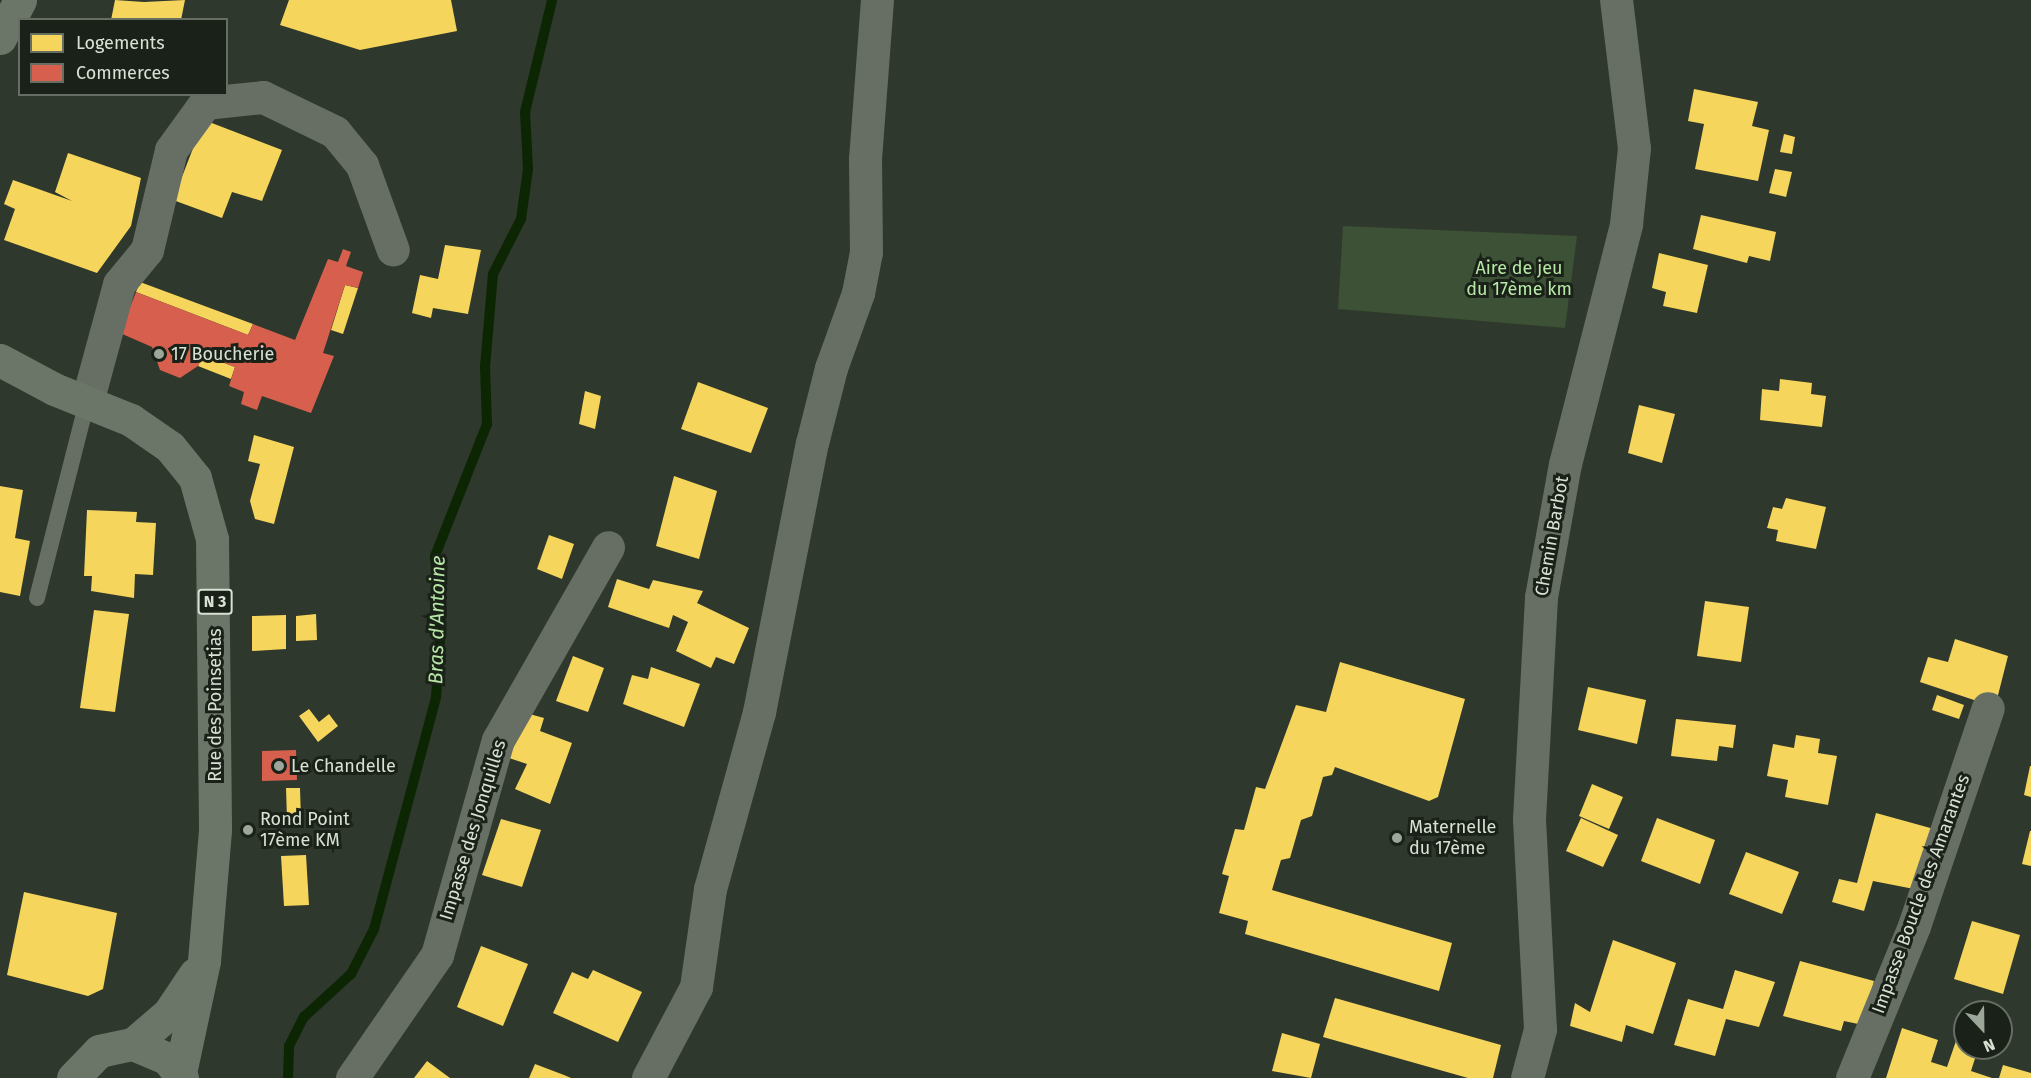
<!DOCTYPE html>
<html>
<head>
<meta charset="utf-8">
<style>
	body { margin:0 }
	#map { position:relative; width:2031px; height:1078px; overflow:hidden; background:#2f382c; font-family:"Fira Sans",sans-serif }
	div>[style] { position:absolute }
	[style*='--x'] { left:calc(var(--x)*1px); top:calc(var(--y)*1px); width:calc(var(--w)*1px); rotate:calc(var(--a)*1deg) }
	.green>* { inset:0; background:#3c5135 }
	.homes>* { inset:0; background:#f6d55c }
	.shops>* { inset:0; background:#d6604d }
	.stream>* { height:10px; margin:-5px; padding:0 5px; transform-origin:5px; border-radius:5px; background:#0c2604 }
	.service>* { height:16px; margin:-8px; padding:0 8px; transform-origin:8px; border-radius:8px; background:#676e64 }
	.minor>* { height:33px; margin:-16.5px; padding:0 16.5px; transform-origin:16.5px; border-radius:16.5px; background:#676e64 }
	.primary>* { height:33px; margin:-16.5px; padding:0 16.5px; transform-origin:16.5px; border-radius:16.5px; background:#6b7668 }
	.dots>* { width:16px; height:16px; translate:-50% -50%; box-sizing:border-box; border:3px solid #1a2118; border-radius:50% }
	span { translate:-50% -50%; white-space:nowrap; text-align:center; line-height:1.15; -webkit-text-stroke:6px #1a2118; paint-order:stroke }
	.shield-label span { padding:2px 4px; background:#1a2118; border:2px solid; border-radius:4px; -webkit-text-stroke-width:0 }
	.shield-label { font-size:16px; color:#d7e1d4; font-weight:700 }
	.park-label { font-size:18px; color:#b7e8a5 }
	.poi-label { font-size:18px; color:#d7e1d4 }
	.left { translate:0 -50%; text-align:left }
	.street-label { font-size:18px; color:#d7e1d4 }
	.water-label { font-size:20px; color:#b6e7a5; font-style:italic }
	.legend { position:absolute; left:18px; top:18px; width:210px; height:78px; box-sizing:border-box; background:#1a2118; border:2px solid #666e63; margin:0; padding:8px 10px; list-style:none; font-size:18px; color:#d7e1d4 }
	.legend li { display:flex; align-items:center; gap:12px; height:30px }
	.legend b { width:30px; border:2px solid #666e63 }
	.north { position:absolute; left:1953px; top:1000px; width:60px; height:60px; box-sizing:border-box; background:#1a2118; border:2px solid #666e63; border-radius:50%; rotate:158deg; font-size:16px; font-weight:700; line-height:24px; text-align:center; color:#d7e1d4 }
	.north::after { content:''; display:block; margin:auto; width:21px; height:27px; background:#9ca699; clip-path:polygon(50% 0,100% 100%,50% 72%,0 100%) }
</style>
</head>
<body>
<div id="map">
	<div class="green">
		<div style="clip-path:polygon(1343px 226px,1577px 236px,1565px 328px,1338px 309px)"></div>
	</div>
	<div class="homes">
		<div style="clip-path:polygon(115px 0,144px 2px,185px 0,181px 20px,111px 20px)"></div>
		<div style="clip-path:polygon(289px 0,451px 0,457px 31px,360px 50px,280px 25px)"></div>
		<div style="clip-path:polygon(1694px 89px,1758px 102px,1752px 126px,1769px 130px,1758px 181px,1695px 169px,1704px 124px,1688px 121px)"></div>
		<div style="clip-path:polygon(204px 120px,282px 150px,262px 201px,232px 192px,222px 218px,173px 200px)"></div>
		<div style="clip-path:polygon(1784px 134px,1795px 137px,1792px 154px,1780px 152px)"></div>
		<div style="clip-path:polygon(68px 153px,141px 178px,131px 226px,97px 273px,4px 240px,15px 209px,4px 204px,13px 180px,72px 201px,55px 192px)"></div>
		<div style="clip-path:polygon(1775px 169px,1792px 172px,1786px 197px,1769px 193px)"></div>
		<div style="clip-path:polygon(1701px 215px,1776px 232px,1770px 261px,1749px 256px,1747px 263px,1693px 249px)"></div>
		<div style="clip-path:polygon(445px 245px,481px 250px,468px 314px,433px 308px,431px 318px,412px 313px,420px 275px,438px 279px)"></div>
		<div style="clip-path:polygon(1659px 253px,1708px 265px,1697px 313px,1663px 306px,1666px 292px,1652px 288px)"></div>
		<div style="clip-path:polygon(140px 282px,253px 324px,248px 335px,136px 292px)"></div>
		<div style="clip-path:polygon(345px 285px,358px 288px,343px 334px,331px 330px)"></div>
		<div style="clip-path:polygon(203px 355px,235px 367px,231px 379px,198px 366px)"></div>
		<div style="clip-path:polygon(1780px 379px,1812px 383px,1811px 394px,1826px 396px,1822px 427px,1760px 420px,1762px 389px,1779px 391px)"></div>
		<div style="clip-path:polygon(698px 382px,768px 408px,751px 453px,681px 429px)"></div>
		<div style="clip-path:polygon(585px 391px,601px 396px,595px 429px,579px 424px)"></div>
		<div style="clip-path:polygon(1639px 405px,1675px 414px,1662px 463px,1628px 453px)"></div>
		<div style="clip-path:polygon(254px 435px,294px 447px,274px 524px,255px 519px,250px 501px,260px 464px,248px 461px)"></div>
		<div style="clip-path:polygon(674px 476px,717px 491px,699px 559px,656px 546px)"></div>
		<div style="clip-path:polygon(0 486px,23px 490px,15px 538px,30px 541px,20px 596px,0 592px)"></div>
		<div style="clip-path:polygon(1786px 498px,1826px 507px,1816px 549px,1776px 541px,1778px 530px,1767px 528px,1773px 507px,1782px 509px)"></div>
		<div style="clip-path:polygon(87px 510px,137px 512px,136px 522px,156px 523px,153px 575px,135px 574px,134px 598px,91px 591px,92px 576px,84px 576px)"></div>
		<div style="clip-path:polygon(549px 535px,574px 544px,562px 579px,537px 569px)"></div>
		<div style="clip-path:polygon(617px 579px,649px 589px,653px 580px,703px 591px,697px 603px,749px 628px,734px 664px,716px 657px,711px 668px,676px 651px,688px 622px,673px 615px,669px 628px,608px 607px)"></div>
		<div style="clip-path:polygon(1705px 601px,1749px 607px,1741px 662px,1697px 656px)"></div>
		<div style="clip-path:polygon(94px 610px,129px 614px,115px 712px,80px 708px)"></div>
		<div style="clip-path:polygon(316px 614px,317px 640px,296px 641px,296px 616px)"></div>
		<div style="clip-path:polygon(286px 615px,286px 649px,252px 651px,252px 616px)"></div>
		<div style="clip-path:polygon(1955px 639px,2008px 656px,1995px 707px,1920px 682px,1928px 657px,1948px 662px)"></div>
		<div style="clip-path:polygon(573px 656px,604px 668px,588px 712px,556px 701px)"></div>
		<div style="clip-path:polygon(1340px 662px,1465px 699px,1438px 797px,1429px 801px,1335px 767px,1332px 775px,1323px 777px,1312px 816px,1301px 820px,1290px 858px,1281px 860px,1272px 890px,1452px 943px,1439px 991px,1245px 934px,1248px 921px,1219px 913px,1229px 876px,1222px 874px,1235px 829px,1244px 830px,1256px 787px,1265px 789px,1296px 705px,1326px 712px)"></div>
		<div style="clip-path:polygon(651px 667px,700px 684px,684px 727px,623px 704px,632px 675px,648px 679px)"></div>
		<div style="clip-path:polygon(1588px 687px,1646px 700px,1637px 744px,1578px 730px)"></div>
		<div style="clip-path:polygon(1937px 695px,1964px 705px,1959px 719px,1932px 710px)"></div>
		<div style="clip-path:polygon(309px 709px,319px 722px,329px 714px,338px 726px,318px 742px,299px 716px)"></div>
		<div style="clip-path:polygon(526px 713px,544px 718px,540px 731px,572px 743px,550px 804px,515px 789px,527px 764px,509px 758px)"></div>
		<div style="clip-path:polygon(1676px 719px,1736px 725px,1733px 748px,1719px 746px,1717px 761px,1671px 756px)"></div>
		<div style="clip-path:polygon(1796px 735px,1820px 739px,1818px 753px,1837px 756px,1828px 805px,1785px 797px,1788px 780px,1767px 776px,1773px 744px,1794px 748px)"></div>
		<div style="clip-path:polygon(2030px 766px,2031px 766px,2031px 797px,2024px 795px)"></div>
		<div style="clip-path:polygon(1592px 784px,1623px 797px,1609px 829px,1579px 816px)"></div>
		<div style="clip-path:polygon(286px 788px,300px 788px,301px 821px,287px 820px)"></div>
		<div style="clip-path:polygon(1876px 813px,1934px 829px,1914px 889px,1873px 881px,1864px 911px,1832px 902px,1839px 879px,1857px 883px)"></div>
		<div style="clip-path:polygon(1581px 818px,1618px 835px,1603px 867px,1566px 851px)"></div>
		<div style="clip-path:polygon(1657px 818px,1715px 840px,1700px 884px,1641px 861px)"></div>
		<div style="clip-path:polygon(501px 819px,541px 830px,522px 887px,482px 875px)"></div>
		<div style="clip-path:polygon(2030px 831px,2031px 831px,2031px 866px,2022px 864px)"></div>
		<div style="clip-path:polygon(1746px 852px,1799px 872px,1782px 914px,1729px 894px)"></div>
		<div style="clip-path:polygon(306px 855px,309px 905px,284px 906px,281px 856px)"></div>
		<div style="clip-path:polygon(24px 892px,117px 913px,103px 989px,88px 996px,7px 975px)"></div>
		<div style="clip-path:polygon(1972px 921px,2020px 935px,2003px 994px,1954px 979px)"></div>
		<div style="clip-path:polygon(1613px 940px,1676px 963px,1653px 1034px,1626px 1025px,1622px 1042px,1570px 1026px,1575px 1003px,1590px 1012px)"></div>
		<div style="clip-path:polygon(481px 946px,528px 964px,503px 1026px,457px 1007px)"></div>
		<div style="clip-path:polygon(1800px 961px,1874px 981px,1863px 1025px,1844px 1021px,1841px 1031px,1783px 1016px)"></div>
		<div style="clip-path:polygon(593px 970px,642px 992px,618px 1042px,553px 1013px,572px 972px,588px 979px)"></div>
		<div style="clip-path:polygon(1735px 970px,1775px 982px,1759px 1027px,1726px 1019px,1715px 1056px,1674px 1045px,1688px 999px,1723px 1009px)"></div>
		<div style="clip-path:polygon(1335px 998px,1501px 1045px,1493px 1078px,1468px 1078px,1323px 1037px)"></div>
		<div style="clip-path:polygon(1902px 1028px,1938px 1040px,1931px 1062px,1947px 1067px,1956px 1041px,1978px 1049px,1971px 1071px,1992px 1078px,1886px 1078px)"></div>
		<div style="clip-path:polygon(1282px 1033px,1320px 1044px,1311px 1078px,1272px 1071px)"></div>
		<div style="clip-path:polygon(427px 1061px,450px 1078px,414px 1078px)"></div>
		<div style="clip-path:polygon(535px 1064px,564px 1075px,571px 1078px,529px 1078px)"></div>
		<div style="clip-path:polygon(2003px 1065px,2031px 1073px,2031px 1078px,1999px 1078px)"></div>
	</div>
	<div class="shops">
		<div style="clip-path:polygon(343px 249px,351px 252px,346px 266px,363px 272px,358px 288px,345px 285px,323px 353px,334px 356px,311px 413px,262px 396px,257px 410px,241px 404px,244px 392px,229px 386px,235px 367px,203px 355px,198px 366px,180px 378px,160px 370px,152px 347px,120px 333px,136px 292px,248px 335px,253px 324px,295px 340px,328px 259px,338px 262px)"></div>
		<div style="clip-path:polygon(296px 750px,297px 780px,262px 781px,262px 751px)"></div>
	</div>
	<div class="stream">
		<div style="--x:288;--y:1078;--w:32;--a:-88"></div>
		<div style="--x:289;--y:1046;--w:33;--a:-63"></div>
		<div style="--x:304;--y:1017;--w:64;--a:-42.5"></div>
		<div style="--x:351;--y:974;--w:51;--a:-62.9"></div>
		<div style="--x:374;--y:929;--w:240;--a:-75"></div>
		<div style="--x:436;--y:697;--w:71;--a:-86"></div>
		<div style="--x:441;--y:626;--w:70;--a:-94.9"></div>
		<div style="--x:435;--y:556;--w:142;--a:-68.5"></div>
		<div style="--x:487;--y:424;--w:57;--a:-92"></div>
		<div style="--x:485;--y:367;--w:93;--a:-85.1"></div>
		<div style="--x:493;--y:274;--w:62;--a:-63"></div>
		<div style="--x:521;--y:219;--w:50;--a:-82"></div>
		<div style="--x:528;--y:169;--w:57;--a:-93"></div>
		<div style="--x:525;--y:112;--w:115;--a:-76.4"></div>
	</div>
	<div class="service">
		<div style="--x:37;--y:598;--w:202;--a:-75.7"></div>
	</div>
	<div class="minor">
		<div style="--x:87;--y:402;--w:122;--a:-74.8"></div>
		<div style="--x:119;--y:284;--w:44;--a:-50.5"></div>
		<div style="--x:147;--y:250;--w:103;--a:-76.5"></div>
		<div style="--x:171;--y:150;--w:58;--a:-54.1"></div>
		<div style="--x:205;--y:103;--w:58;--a:-5.9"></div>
		<div style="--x:263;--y:97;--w:80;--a:25.9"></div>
		<div style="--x:335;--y:132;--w:43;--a:50.7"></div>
		<div style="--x:362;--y:165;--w:90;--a:70"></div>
		<div style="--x:352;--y:1078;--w:150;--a:-55.4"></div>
		<div style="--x:437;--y:955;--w:223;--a:-74.2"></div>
		<div style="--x:498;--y:740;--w:222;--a:-60.3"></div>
		<div style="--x:648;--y:1078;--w:103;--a:-62.2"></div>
		<div style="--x:696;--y:987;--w:99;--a:-81.9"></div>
		<div style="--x:710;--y:889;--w:184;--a:-74.5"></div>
		<div style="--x:759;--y:712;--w:274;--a:-78.9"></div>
		<div style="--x:812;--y:443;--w:77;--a:-75.8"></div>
		<div style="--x:831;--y:368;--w:80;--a:-70.2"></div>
		<div style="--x:858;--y:293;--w:42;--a:-79"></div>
		<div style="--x:866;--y:252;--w:93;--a:-90.6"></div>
		<div style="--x:865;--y:159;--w:159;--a:-85.7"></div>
		<div style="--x:1527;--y:1078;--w:51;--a:-75.1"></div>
		<div style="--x:1540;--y:1029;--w:210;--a:-93"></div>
		<div style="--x:1529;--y:819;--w:222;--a:-86.9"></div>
		<div style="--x:1541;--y:597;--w:135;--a:-79.8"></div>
		<div style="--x:1565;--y:464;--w:248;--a:-75.7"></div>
		<div style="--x:1626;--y:224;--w:76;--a:-84"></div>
		<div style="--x:1634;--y:148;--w:149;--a:-96.9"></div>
		<div style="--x:1852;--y:1078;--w:164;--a:-67.8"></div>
		<div style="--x:1914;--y:926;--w:230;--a:-71.3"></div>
	</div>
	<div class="primary">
		<div style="--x:0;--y:38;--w:43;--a:-62.2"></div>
		<div style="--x:0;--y:360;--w:61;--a:28.2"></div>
		<div style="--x:54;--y:389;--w:83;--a:21.9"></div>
		<div style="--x:131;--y:420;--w:47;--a:34.7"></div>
		<div style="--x:170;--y:447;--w:40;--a:51"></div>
		<div style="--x:195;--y:478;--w:63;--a:74.4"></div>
		<div style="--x:212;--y:539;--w:291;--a:89.4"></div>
		<div style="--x:215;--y:830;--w:131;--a:94.8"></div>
		<div style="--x:204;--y:961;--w:115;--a:102.1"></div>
		<div style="--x:133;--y:1044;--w:48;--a:-40.7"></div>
		<div style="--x:169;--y:1013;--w:47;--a:-56.3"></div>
		<div style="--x:73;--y:1078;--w:37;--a:-46"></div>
		<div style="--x:99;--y:1051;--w:35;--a:-12"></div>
		<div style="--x:133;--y:1044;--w:38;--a:23"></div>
		<div style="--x:168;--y:1059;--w:24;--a:54"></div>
	</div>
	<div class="dots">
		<div style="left:159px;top:354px;background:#9ca699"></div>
		<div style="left:279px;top:766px;background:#9ca699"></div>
		<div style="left:248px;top:830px;background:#9ca699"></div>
		<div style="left:1397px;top:838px;background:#9ca699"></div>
	</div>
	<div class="shield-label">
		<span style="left:215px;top:602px">N 3</span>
	</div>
	<div class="park-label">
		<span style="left:1519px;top:279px">Aire de jeu<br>du 17ème km</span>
	</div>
	<div class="poi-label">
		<span class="left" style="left:171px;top:354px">17 Boucherie</span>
		<span class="left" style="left:291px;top:766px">Le Chandelle</span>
		<span class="left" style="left:260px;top:830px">Rond Point<br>17ème KM</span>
		<span class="left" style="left:1409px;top:838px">Maternelle<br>du 17ème</span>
	</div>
	<div class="street-label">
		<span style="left:1552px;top:536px;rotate:-80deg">Chemin Barbot</span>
		<span style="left:215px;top:705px;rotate:-90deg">Rue des Poinsetias</span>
		<span style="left:473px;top:830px;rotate:-73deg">Impasse des Jonquilles</span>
		<span style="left:1921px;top:894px;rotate:-70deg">Impasse Boucle des Amarantes</span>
	</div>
	<div class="water-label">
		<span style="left:437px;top:620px;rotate:-89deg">Bras d'Antoine</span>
	</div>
	<ul class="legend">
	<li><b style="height:16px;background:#f6d55c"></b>Logements</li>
	<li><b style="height:16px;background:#d6604d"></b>Commerces</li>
	</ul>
	<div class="north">N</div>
</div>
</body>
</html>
